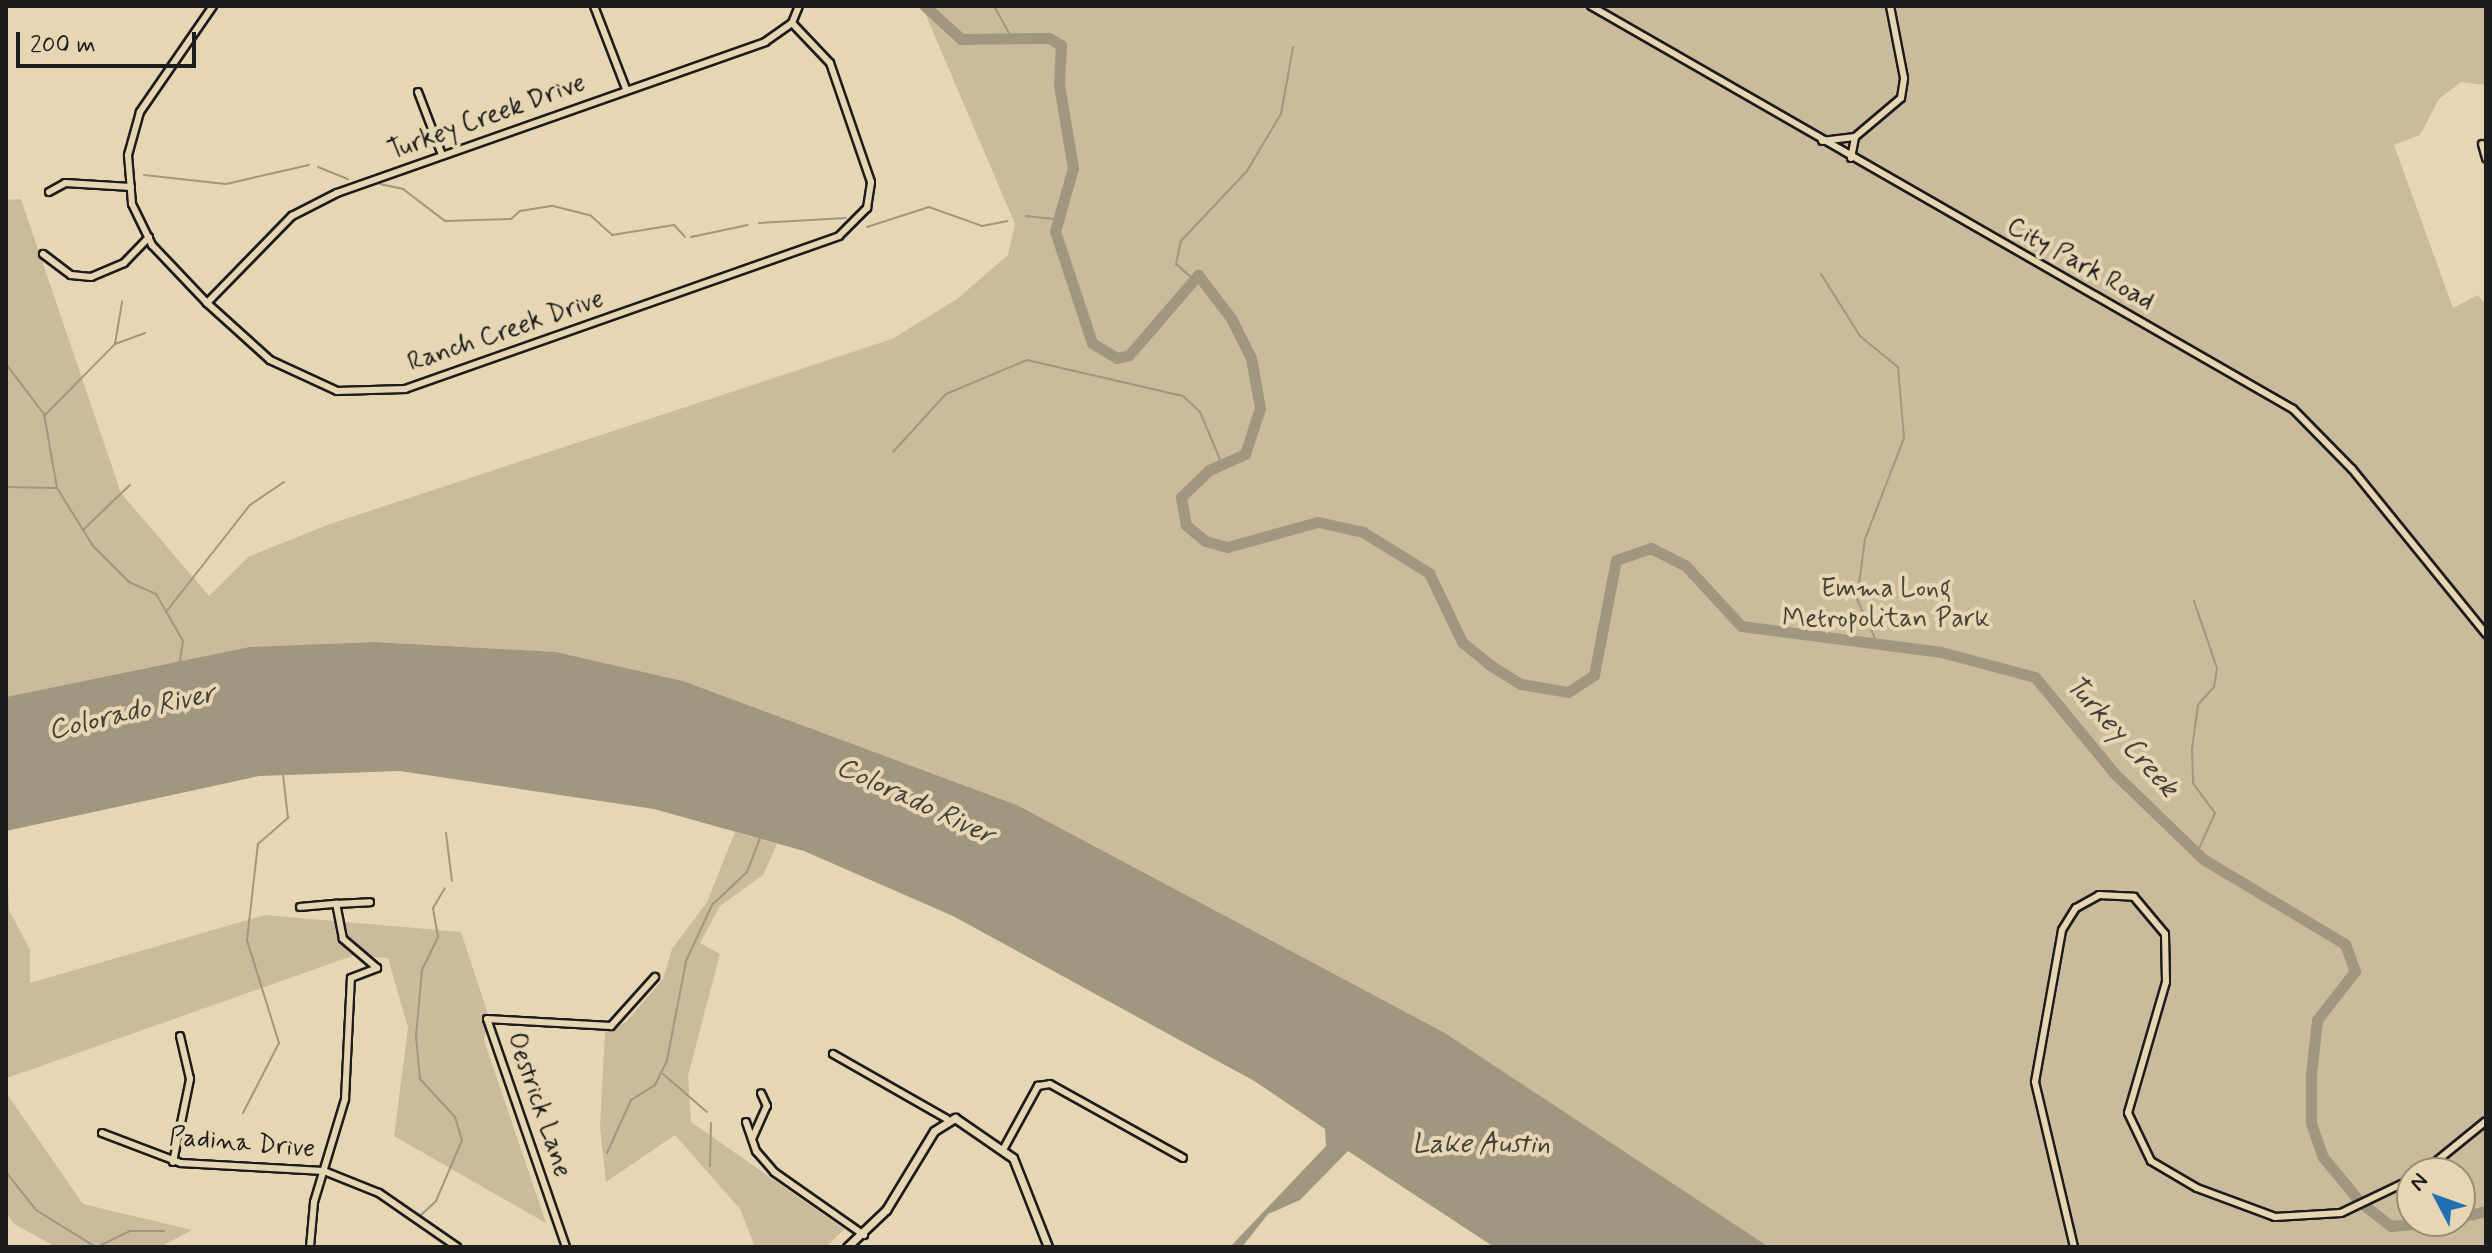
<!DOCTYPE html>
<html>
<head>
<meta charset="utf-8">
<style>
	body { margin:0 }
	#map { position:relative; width:2492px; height:1253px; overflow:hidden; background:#e7d6b3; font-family:Mynerve,sans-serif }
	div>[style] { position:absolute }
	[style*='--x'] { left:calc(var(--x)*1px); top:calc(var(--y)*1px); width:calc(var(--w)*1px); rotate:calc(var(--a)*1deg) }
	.green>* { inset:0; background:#cabb9d }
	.water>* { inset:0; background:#a19680 }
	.stream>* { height:2px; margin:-1px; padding:0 1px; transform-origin:1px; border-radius:1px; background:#a19680 }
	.river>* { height:11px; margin:-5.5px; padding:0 5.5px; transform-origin:5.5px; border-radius:5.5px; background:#a19680 }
	.roads { filter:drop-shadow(2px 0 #1c1c1c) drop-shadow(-2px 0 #1c1c1c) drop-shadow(0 2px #1c1c1c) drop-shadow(0 -2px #1c1c1c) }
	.minor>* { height:6px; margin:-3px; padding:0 3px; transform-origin:3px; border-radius:3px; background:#e7d6b3 }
	.tertiary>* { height:7px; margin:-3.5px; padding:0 3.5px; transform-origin:3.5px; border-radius:3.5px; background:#e7d6b3 }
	span { translate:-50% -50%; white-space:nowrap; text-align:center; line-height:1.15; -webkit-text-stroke:8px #e7d6b3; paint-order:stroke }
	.street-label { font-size:26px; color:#1c1c1c }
	.park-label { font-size:26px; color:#48443c }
	.water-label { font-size:28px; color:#44413a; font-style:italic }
	.frame { position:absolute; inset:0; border:8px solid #1c1c1c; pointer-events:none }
	.north { position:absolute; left:2396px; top:1157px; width:80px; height:80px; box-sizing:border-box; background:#e7d6b3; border:2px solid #968c77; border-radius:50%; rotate:311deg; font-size:22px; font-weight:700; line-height:32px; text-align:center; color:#1c1c1c }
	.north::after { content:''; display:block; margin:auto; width:28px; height:36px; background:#1f6fb2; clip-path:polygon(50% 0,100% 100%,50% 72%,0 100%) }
	.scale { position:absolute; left:16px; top:32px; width:180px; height:36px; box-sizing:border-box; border:4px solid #1c1c1c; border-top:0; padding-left:10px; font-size:24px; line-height:28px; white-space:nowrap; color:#1c1c1c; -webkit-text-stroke:6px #e7d6b3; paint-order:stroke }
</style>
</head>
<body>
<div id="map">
	<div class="green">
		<div style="clip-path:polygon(evenodd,922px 6px,2486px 6px,2486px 85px,2461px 82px,2439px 99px,2420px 135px,2394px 145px,2453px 308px,2478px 295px,2486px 305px,2486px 1247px,1769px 1247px,1445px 1033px,1017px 805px,683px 681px,556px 652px,375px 642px,249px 647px,6px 697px,6px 200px,21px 199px,121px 493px,209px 596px,248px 557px,330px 524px,892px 339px,957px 299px,1008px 255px,1015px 224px,922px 6px,2412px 1173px,2460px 1173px,2460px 1221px,2412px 1221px,2412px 1173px)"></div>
		<div style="clip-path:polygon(6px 831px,9px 910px,30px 950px,30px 983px,265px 915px,461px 932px,488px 1014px,484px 1040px,546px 1223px,394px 1136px,408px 1028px,388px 958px,352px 956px,7px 1078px,7px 1094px,83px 1204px,192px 1230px,160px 1247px,56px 1247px,14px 1224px,6px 1212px)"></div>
		<div style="clip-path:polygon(735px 832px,777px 844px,763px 875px,720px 906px,700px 943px,720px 954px,688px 1076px,691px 1122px,844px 1229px,826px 1247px,755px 1247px,740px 1209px,675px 1135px,606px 1182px,600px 1127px,605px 1032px,626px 1022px,663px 979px,672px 949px,707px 902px)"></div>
	</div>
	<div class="water">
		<div style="clip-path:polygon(375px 642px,556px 652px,683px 681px,1017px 805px,1445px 1033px,1769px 1247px,1494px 1247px,1348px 1151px,1300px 1200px,1268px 1214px,1242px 1247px,1230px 1247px,1326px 1146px,1325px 1129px,1256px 1082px,953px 916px,804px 851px,654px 809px,400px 771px,259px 776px,6px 831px,6px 697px,249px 647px)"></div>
	</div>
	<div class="stream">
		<div style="--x:994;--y:6;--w:38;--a:61"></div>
		<div style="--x:318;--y:167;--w:32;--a:22"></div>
		<div style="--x:144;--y:175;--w:82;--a:6.3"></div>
		<div style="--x:226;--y:184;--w:85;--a:-12.9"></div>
		<div style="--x:380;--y:184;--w:24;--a:12"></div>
		<div style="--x:403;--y:189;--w:53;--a:37.3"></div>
		<div style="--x:445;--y:221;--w:66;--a:-1.7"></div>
		<div style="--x:511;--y:219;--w:12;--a:-42"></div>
		<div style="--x:520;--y:211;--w:33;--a:-9"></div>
		<div style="--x:553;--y:206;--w:38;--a:14"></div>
		<div style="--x:590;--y:215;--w:30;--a:42"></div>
		<div style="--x:612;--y:235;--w:63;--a:-9.2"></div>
		<div style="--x:674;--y:225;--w:16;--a:47"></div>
		<div style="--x:1026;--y:216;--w:31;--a:6"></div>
		<div style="--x:759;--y:223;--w:87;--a:-3.3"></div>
		<div style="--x:867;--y:227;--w:65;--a:-17.9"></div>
		<div style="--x:929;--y:207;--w:56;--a:19.7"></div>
		<div style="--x:982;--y:226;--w:26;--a:-11"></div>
		<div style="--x:691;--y:237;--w:58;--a:-11.9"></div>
		<div style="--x:1821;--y:274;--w:73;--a:57.8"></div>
		<div style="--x:1860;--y:336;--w:49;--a:39.2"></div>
		<div style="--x:1898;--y:367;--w:71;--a:85.2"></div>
		<div style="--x:1904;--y:438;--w:108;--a:111.1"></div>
		<div style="--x:1865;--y:539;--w:61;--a:97.6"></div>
		<div style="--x:1857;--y:599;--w:51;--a:65.5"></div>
		<div style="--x:1191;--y:277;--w:20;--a:-139"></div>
		<div style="--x:1176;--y:264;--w:24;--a:-78"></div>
		<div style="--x:1181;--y:241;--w:96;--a:-46.7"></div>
		<div style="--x:1247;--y:171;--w:66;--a:-59.2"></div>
		<div style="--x:1281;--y:114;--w:68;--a:-79.8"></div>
		<div style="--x:115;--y:344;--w:43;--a:-80.5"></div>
		<div style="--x:6;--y:364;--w:63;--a:52.8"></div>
		<div style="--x:44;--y:414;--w:75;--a:80"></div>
		<div style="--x:57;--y:488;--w:68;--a:58.2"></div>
		<div style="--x:93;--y:546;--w:51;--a:45"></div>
		<div style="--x:129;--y:582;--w:30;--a:24"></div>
		<div style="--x:156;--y:594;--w:54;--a:60.1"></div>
		<div style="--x:183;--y:641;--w:20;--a:99"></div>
		<div style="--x:44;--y:416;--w:101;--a:-45.4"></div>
		<div style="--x:115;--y:344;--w:32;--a:-20"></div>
		<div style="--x:893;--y:452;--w:79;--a:-47.6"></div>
		<div style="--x:946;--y:394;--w:88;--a:-22.8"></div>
		<div style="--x:1027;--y:360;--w:160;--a:13"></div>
		<div style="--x:1183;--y:396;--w:23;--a:43"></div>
		<div style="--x:1200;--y:412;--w:56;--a:67.1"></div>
		<div style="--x:6;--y:487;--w:50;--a:1.1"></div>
		<div style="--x:83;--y:530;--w:65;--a:-43.8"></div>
		<div style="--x:2194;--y:601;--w:71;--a:71.1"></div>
		<div style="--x:2217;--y:668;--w:19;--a:99"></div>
		<div style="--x:2214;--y:687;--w:24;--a:132"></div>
		<div style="--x:2198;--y:705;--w:44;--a:97.8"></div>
		<div style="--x:2192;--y:749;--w:34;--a:88"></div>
		<div style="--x:2193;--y:783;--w:37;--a:54"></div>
		<div style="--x:2215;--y:813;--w:44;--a:114.2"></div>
		<div style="--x:166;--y:612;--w:136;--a:-51.9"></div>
		<div style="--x:250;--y:505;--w:41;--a:-34.1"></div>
		<div style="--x:446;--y:833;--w:48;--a:82.9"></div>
		<div style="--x:663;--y:1074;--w:58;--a:40.8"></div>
		<div style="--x:243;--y:1113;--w:79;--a:-62.8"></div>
		<div style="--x:279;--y:1043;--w:108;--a:-107.3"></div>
		<div style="--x:247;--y:940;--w:97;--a:-83.5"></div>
		<div style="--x:258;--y:844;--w:40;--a:-41"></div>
		<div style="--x:288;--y:818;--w:43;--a:-96.6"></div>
		<div style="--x:607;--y:1153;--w:58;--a:-65.6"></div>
		<div style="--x:631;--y:1100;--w:28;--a:-32"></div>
		<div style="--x:655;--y:1085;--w:28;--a:-64"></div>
		<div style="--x:667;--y:1060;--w:101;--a:-79.1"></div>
		<div style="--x:686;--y:961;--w:62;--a:-65.1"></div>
		<div style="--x:712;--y:905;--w:48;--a:-43.3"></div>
		<div style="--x:747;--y:872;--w:36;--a:-69"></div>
		<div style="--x:710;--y:1166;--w:43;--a:-88.7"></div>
		<div style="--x:6;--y:1172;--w:48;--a:51.7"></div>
		<div style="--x:36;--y:1210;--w:70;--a:31.7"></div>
		<div style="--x:421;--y:1215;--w:21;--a:-43"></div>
		<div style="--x:436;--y:1201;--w:66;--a:-66.9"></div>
		<div style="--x:462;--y:1140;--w:24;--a:-107"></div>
		<div style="--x:455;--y:1117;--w:52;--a:-132.6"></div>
		<div style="--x:420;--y:1079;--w:42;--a:-95.4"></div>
		<div style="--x:416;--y:1037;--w:67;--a:-84.9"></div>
		<div style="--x:422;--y:970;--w:37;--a:-64"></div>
		<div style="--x:438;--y:937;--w:29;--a:-100"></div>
		<div style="--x:433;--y:908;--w:23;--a:-59"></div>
		<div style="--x:97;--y:1247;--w:37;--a:-26"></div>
		<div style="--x:130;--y:1231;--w:34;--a:0"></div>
	</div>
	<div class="river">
		<div style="--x:925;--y:6;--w:49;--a:42.5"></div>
		<div style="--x:961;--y:39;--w:88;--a:-0.7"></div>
		<div style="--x:1049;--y:38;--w:14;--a:30"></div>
		<div style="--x:1061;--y:45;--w:40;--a:92.9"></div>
		<div style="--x:1059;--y:85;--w:84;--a:80.4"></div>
		<div style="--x:1073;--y:168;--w:66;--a:105.9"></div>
		<div style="--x:1055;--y:231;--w:118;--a:71.7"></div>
		<div style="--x:1092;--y:343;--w:29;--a:31"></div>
		<div style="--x:1117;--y:358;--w:12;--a:-14"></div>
		<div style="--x:1129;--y:355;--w:106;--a:-49.2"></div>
		<div style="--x:1198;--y:275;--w:54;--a:52.5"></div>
		<div style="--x:1231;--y:318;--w:45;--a:63.4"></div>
		<div style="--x:1251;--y:358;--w:51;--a:79.8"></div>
		<div style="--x:1260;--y:408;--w:48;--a:108.1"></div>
		<div style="--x:1245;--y:454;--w:39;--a:156"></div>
		<div style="--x:1209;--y:470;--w:39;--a:136"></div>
		<div style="--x:1181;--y:497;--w:28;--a:80"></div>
		<div style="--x:1186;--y:525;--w:25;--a:40"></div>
		<div style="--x:1205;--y:541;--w:23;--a:15"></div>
		<div style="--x:1227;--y:547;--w:94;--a:-15.4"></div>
		<div style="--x:1318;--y:522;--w:46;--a:12.5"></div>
		<div style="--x:1363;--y:532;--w:78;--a:31.8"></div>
		<div style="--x:1429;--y:573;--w:76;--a:64.4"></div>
		<div style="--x:1462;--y:642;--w:36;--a:39"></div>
		<div style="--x:1490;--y:665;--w:36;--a:32"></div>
		<div style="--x:1521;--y:684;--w:48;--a:9.7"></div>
		<div style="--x:1568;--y:692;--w:31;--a:-33"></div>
		<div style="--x:1594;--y:675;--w:117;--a:-79.2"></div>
		<div style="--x:1616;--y:560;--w:37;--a:-19"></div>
		<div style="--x:1651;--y:548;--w:38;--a:27"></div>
		<div style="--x:1685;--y:565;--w:83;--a:47.4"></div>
		<div style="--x:1741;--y:626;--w:202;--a:7.4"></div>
		<div style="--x:1941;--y:652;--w:97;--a:14.9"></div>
		<div style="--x:2035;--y:677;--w:124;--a:50.5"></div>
		<div style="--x:2114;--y:773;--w:124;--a:44"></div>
		<div style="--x:2203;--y:859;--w:165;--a:30.9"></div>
		<div style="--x:2345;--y:944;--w:29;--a:70"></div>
		<div style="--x:2355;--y:971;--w:62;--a:127.8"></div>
		<div style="--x:2317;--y:1020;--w:54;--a:96.3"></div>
		<div style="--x:2311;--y:1074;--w:49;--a:90"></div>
		<div style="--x:2311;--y:1123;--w:36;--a:71"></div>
		<div style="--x:2323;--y:1157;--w:58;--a:50.6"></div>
		<div style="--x:2360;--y:1202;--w:39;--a:38"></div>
		<div style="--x:2391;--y:1226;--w:53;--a:-5.4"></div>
		<div style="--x:2460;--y:1217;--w:27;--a:-13"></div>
	</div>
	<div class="roads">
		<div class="minor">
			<div style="--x:213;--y:6;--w:129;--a:124.6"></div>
			<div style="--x:140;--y:112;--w:45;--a:105.6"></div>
			<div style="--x:128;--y:155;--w:49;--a:85.3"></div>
			<div style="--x:132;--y:204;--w:46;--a:64"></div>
			<div style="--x:152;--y:245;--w:80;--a:46.5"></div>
			<div style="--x:207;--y:303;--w:85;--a:42.1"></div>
			<div style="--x:270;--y:360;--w:74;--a:24.8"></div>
			<div style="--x:337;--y:391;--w:68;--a:-1.7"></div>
			<div style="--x:405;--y:389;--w:460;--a:-19.4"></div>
			<div style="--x:839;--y:236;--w:40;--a:-45"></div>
			<div style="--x:867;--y:208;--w:26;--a:-81"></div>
			<div style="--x:871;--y:182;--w:126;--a:-109"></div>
			<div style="--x:830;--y:63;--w:55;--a:-133.5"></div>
			<div style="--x:594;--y:6;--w:89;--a:68.9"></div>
			<div style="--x:1591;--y:6;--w:809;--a:29.86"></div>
			<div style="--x:2293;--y:409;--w:84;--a:45.5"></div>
			<div style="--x:2352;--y:469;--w:213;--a:50.9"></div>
			<div style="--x:418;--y:92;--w:67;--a:69.1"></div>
			<div style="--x:1822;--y:141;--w:33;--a:-7"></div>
			<div style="--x:1855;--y:137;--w:60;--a:-40.3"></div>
			<div style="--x:1901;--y:98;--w:20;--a:-81"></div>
			<div style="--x:1904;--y:78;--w:73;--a:-101"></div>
			<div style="--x:2482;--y:144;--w:15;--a:74"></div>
			<div style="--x:1851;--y:158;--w:21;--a:-79"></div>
			<div style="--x:49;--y:192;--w:18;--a:-29"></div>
			<div style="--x:65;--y:183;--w:66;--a:3.5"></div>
			<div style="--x:43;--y:254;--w:35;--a:37"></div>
			<div style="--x:71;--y:275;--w:20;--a:6"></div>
			<div style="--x:91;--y:277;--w:36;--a:-23"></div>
			<div style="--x:124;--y:263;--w:36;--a:-46"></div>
			<div style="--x:207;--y:303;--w:122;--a:-45.7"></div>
			<div style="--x:292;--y:216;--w:51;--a:-27.1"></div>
			<div style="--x:337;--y:193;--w:454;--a:-19.4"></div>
			<div style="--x:765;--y:42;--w:33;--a:-35"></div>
			<div style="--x:792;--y:23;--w:18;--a:-68"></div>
			<div style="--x:300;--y:907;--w:36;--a:-5"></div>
			<div style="--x:833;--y:1054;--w:131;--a:29.7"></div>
			<div style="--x:746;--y:1122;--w:31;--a:71"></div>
			<div style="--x:756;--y:1151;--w:28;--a:49"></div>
			<div style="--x:774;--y:1172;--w:110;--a:35"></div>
			<div style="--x:102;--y:1133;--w:85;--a:20.8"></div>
			<div style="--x:181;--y:1163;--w:143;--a:3.2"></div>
			<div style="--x:324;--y:1171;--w:59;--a:21.8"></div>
			<div style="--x:379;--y:1193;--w:95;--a:34.7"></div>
			<div style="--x:752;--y:1139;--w:36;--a:-66"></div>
			<div style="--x:767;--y:1106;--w:14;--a:-115"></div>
			<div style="--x:1004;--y:1148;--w:71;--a:-61.3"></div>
			<div style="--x:1038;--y:1086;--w:12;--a:-9"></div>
			<div style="--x:1050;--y:1084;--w:152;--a:29.1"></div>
			<div style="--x:173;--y:1162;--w:85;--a:-78.4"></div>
			<div style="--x:190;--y:1079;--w:44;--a:-103.1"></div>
			<div style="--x:2422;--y:1173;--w:82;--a:-39.1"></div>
			<div style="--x:310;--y:1247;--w:45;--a:-84.9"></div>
			<div style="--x:314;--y:1202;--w:108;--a:-73.2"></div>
			<div style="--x:345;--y:1099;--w:121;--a:-87.2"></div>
			<div style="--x:351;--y:978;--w:28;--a:-21"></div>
			<div style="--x:377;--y:968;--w:45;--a:-139.5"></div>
			<div style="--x:343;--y:939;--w:36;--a:-101"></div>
			<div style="--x:336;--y:904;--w:34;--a:-3"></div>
			<div style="--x:566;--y:1247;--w:241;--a:-109.1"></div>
			<div style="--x:487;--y:1019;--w:124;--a:3.2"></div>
			<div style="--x:611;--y:1026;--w:66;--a:-48.1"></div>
			<div style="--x:2074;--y:1247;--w:170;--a:-103.3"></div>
			<div style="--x:2035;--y:1082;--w:154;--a:-79.9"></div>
			<div style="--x:2062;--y:930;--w:26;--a:-58"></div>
			<div style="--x:2076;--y:908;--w:26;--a:-29"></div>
			<div style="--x:2099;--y:895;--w:35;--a:3"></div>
			<div style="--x:2134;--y:897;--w:48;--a:50"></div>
			<div style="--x:2165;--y:934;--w:48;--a:88.8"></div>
			<div style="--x:2166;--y:982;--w:136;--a:106.2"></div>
			<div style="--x:2128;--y:1113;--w:53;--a:64.4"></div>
			<div style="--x:2151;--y:1161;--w:53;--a:30.4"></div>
			<div style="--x:2197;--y:1188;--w:83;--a:20.4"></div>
			<div style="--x:2275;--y:1217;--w:66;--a:-3.5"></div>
			<div style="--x:2341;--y:1213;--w:79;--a:-25.6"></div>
		</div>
		<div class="tertiary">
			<div style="--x:847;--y:1247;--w:54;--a:-43.5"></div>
			<div style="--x:886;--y:1210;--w:92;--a:-58.7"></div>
			<div style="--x:934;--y:1131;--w:25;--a:-32"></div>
			<div style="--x:955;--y:1118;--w:70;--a:34.6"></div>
			<div style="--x:1013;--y:1158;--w:96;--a:68.5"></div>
		</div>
	</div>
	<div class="street-label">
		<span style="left:487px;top:118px;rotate:-20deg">Turkey Creek Drive</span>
		<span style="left:2080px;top:265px;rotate:29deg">City Park Road</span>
		<span style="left:506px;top:332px;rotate:-19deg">Ranch Creek Drive</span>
		<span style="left:538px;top:1105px;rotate:71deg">Oestrick Lane</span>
		<span style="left:242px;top:1144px;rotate:5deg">Padina Drive</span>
	</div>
	<div class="park-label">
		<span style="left:1886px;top:605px">Emma Long<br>Metropolitan Park</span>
	</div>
	<div class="water-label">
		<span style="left:132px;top:713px;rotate:-13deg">Colorado River</span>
		<span style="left:2121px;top:737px;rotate:48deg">Turkey Creek</span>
		<span style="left:915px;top:802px;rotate:25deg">Colorado River</span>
		<span style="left:1481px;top:1145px">Lake Austin</span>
	</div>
	<div class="frame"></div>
	<div class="north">N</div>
	<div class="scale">200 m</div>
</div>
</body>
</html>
